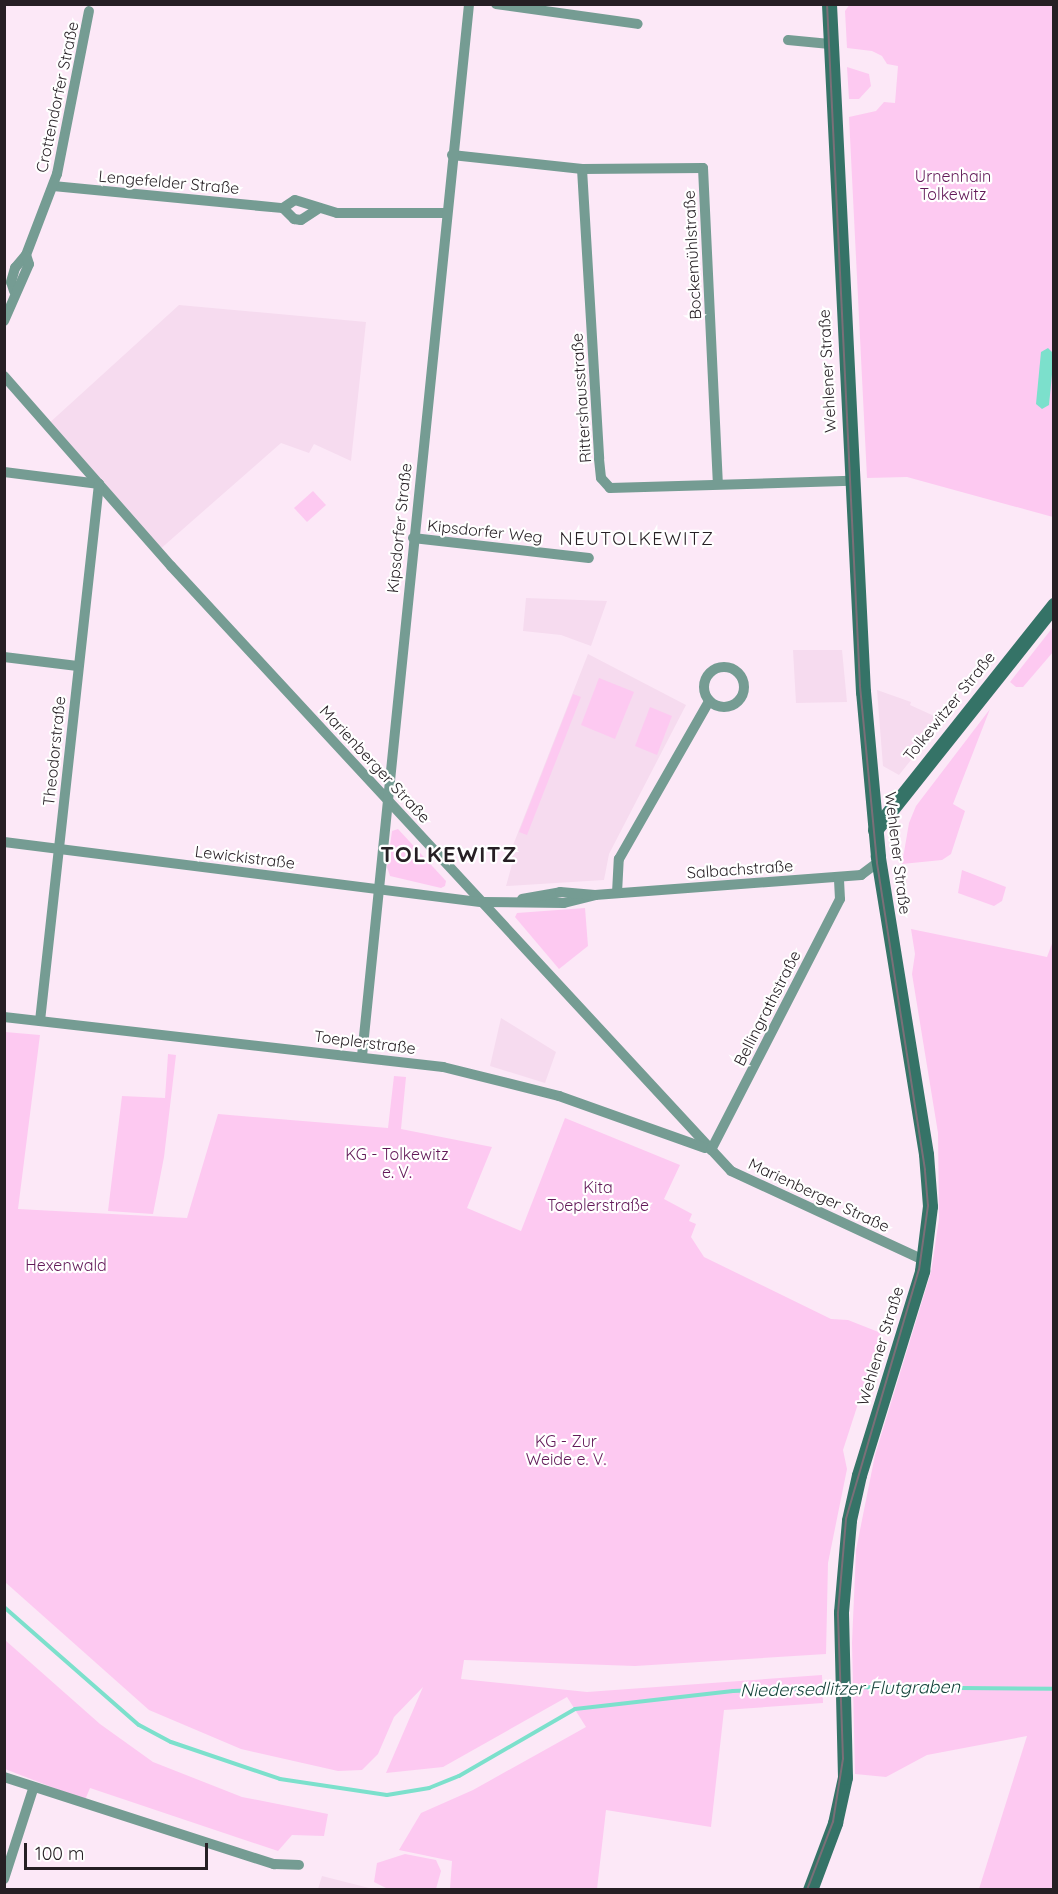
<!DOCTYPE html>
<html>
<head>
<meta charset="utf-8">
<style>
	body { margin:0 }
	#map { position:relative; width:1058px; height:1894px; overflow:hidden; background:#fce8f7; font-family:Quicksand,sans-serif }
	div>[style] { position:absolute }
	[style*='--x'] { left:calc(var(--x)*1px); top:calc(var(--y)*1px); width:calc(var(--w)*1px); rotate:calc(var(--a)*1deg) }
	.built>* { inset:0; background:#f6dbef }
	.green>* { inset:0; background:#fdc9f1 }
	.water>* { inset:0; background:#7ce0cc }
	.stream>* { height:4px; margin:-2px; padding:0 2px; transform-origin:2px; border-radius:2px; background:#7ce0cc }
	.street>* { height:10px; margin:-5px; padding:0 5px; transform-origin:5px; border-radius:5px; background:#759c93 }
	.street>.ring { margin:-5px; padding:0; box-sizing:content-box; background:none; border:10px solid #759c93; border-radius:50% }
	.secondary>* { height:15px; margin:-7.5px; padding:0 7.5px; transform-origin:7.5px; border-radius:7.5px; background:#357367 }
	.tram>* { height:1.5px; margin:-0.75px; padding:0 0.75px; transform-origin:0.75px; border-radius:0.75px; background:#7b6f78 }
	span { translate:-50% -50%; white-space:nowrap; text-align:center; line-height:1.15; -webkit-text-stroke:4.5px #fff; paint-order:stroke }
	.street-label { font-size:16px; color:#261f24 }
	.park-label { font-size:16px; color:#621958 }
	.neighbourhood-label { font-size:18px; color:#261f24; letter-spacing:1.5px }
	.water-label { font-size:18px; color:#15433b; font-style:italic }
	.district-label { font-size:22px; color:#261f24; font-weight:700; letter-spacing:1.5px }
	.frame { position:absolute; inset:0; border:6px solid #261f24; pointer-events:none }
	.scale { position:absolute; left:24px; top:1843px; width:184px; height:27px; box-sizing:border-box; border:3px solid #261f24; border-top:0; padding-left:8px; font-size:18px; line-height:21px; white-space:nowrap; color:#261f24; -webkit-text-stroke:4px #fff; paint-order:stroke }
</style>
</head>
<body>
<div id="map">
	<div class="built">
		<div style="clip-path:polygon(179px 305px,366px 322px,351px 461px,314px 444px,309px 453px,281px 443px,158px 551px,47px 425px)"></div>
		<div style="clip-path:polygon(526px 598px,607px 601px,591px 646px,561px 635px,523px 631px)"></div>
		<div style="clip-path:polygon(793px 650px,842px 650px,847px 702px,796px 703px)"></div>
		<div style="clip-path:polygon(588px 654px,686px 705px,609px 854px,604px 880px,506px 886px,513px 861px,508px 858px)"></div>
		<div style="clip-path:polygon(877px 690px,911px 702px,910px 705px,943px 720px,899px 775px,883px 766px)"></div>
		<div style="clip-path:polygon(501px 1018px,556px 1052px,545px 1083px,490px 1066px)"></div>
		<div style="clip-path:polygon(322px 1876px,373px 1889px,318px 1889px)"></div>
	</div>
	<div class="green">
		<div style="clip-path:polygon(850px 4px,1053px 5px,1053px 517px,907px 477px,867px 478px,849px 117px,876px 111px,884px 102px,895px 103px,898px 66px,887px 64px,882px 56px,872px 51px,847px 48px,845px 11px)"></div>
		<div style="clip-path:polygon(847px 67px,869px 74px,871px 86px,859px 99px,849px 99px)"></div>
		<div style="clip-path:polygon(313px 491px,326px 505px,307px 522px,294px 508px)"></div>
		<div style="clip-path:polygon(1053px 627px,1053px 652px,1023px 687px,1016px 687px,1010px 682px)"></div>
		<div style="clip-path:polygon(599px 678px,634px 692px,615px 739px,581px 725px)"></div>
		<div style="clip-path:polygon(573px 694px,581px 697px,527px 835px,519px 832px)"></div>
		<div style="clip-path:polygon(650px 707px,672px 716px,657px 755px,635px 746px)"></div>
		<div style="clip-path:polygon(990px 709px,953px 804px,965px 811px,951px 854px,942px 860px,902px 864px,909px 823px,916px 806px)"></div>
		<div style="clip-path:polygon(398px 829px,446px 881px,445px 886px,441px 888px,390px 876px,387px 867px,392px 831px)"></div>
		<div style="clip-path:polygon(962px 870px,1006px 887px,1002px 901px,994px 906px,958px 893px)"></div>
		<div style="clip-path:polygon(585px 908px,588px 946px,559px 969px,515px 917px,517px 913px)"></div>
		<div style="clip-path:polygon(911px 929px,1047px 957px,1053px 941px,1053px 1889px,979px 1889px,1027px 1736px,927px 1755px,886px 1777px,855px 1774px,852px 1643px,856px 1550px,875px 1455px,931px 1272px,939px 1219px,938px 1133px,912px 974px,915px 954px)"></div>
		<div style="clip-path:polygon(5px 1032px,40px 1035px,18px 1209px,187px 1218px,218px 1114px,388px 1128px,394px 1076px,406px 1077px,401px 1129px,492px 1147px,467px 1208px,521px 1231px,565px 1118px,680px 1165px,664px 1199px,692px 1214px,689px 1221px,696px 1224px,691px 1237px,704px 1257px,831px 1319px,848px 1320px,881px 1333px,843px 1450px,847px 1469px,828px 1563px,826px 1654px,635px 1666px,464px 1660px,461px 1679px,587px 1692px,822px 1675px,823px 1703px,724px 1710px,711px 1827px,606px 1810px,597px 1889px,450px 1889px,452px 1861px,399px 1850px,421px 1813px,473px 1790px,586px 1727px,567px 1697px,443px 1767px,386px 1773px,423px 1687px,394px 1717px,378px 1754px,362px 1770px,338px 1771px,241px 1749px,149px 1710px,5px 1582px)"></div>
		<div style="clip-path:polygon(168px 1054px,176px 1055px,164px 1157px,153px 1214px,108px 1211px,122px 1096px,165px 1098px)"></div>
		<div style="clip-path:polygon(5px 1640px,100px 1724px,153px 1762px,242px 1797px,328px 1814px,324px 1836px,292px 1835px,278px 1851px,90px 1788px,85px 1800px,5px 1769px)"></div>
		<div style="clip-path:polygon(405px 1854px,436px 1860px,441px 1871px,436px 1889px,388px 1889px,374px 1882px,377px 1863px)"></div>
	</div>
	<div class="water">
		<div style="clip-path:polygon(1048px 348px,1054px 354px,1049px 405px,1042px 409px,1036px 404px,1041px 352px)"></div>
	</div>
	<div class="stream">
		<div style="--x:4;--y:1607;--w:179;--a:41.2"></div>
		<div style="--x:139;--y:1725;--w:36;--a:28"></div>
		<div style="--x:171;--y:1742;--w:115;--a:18.7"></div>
		<div style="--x:280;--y:1779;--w:108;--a:8.5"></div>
		<div style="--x:387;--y:1795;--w:43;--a:-9.5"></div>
		<div style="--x:429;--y:1788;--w:32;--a:-22"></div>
		<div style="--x:459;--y:1776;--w:134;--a:-30"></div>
		<div style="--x:575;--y:1709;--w:159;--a:-6.5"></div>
		<div style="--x:733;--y:1691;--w:105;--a:-2.2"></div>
		<div style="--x:845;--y:1687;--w:209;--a:0.5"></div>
	</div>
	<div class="street">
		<div style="--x:496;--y:4;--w:143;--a:8"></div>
		<div style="--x:788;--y:40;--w:42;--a:5.4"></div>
		<div style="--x:452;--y:155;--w:131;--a:6.1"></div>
		<div style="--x:582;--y:169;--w:121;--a:-0.5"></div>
		<div style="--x:703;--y:168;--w:316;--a:87.3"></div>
		<div style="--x:582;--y:169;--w:290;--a:86.6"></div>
		<div style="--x:599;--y:459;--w:19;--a:84"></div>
		<div style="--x:601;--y:478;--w:13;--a:48"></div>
		<div style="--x:610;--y:488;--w:241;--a:-1.7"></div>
		<div style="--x:53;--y:186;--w:231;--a:5.5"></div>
		<div style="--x:283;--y:208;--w:14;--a:-34"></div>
		<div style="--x:295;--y:200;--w:44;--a:17.2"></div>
		<div style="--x:337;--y:213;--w:109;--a:0"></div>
		<div style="--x:283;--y:208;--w:16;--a:45"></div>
		<div style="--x:294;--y:219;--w:7;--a:8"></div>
		<div style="--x:301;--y:220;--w:20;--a:-33"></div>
		<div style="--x:14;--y:291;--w:9;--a:-108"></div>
		<div style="--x:11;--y:282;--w:15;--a:-74"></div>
		<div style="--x:15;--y:268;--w:17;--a:-50"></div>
		<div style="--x:26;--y:255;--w:87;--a:-69.1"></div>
		<div style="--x:57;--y:174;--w:166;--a:-78.9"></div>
		<div style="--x:4;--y:321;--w:62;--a:-66.3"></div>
		<div style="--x:29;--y:264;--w:9;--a:-108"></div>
		<div style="--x:4;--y:376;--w:253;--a:48.7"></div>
		<div style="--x:171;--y:566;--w:824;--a:47.21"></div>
		<div style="--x:731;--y:1171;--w:213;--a:24.8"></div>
		<div style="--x:4;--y:472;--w:96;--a:7.2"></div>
		<div style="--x:99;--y:484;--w:540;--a:96.27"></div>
		<div style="--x:413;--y:538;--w:177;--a:6.5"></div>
		<div style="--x:4;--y:657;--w:74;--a:7"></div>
		<div class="ring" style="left:704px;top:667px;width:30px;height:30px"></div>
		<div style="--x:4;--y:842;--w:482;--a:7.2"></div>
		<div style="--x:482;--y:902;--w:82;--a:0.7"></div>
		<div style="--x:564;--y:903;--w:32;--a:-14"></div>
		<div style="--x:617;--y:893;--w:34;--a:-87"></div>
		<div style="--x:619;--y:859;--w:182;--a:-60.3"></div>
		<div style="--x:522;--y:899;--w:39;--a:-10"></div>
		<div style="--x:560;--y:892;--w:35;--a:5"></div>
		<div style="--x:595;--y:895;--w:267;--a:-4.3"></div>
		<div style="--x:861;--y:875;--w:20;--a:-37"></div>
		<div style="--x:877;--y:863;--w:7;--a:-82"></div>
		<div style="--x:4;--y:1017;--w:442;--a:6.5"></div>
		<div style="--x:443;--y:1067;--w:120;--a:14"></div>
		<div style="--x:559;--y:1096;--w:155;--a:19.6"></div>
		<div style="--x:362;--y:1056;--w:1057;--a:-84.19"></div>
		<div style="--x:711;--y:1150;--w:282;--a:-62.8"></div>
		<div style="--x:840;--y:899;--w:22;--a:-93"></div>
		<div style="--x:4;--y:1777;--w:284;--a:17.9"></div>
		<div style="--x:274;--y:1864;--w:25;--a:2"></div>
		<div style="--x:4;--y:1879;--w:95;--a:-72.1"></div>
	</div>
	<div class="secondary">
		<div style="--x:875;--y:830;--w:288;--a:-51.5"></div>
		<div style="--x:810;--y:1890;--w:72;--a:-69.5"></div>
		<div style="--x:835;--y:1823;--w:47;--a:-77.7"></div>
		<div style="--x:845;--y:1777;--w:165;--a:-91.4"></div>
		<div style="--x:841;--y:1612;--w:92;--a:-85"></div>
		<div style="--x:849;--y:1520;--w:46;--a:-77.5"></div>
		<div style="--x:859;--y:1475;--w:214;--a:-72.8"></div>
		<div style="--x:922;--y:1271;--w:65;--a:-83"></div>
		<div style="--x:930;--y:1206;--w:52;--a:-94.4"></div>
		<div style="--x:926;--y:1154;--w:302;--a:-99.2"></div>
		<div style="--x:878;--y:856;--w:165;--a:-95.2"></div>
		<div style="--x:863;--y:692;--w:689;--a:-92.83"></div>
	</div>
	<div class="tram">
		<div style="--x:807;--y:1890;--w:73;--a:-69.1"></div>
		<div style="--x:833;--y:1822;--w:64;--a:-81"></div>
		<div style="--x:843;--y:1759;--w:146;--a:-92"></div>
		<div style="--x:838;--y:1613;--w:94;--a:-85.1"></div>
		<div style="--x:846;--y:1519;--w:259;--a:-73.7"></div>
		<div style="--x:919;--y:1270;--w:65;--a:-82"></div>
		<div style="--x:928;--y:1206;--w:36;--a:-95"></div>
		<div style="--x:925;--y:1170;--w:311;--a:-98.9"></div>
		<div style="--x:877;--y:863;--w:178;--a:-95.5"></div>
		<div style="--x:860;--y:686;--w:683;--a:-92.77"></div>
	</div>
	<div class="street-label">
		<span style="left:57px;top:97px;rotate:-78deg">Crottendorfer Straße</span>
		<span style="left:169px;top:182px;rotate:5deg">Lengefelder Straße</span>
		<span style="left:692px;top:255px;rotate:-93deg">Bockemühlstraße</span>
		<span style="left:827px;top:371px;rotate:-93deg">Wehlener Straße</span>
		<span style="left:581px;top:398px;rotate:-94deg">Rittershausstraße</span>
		<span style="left:399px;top:528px;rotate:-84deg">Kipsdorfer Straße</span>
		<span style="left:485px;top:531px;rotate:6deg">Kipsdorfer Weg</span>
		<span style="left:949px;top:706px;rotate:-51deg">Tolkewitzer Straße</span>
		<span style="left:54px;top:751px;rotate:-84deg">Theodorstraße</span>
		<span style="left:375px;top:764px;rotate:47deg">Marienberger Straße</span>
		<span style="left:898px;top:853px;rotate:83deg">Wehlener Straße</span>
		<span style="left:245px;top:857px;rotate:7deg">Lewickistraße</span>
		<span style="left:740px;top:869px;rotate:-4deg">Salbachstraße</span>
		<span style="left:767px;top:1008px;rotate:-63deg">Bellingrathstraße</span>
		<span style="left:365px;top:1042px;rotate:7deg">Toeplerstraße</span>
		<span style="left:819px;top:1195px;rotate:25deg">Marienberger Straße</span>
		<span style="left:880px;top:1346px;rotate:-73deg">Wehlener Straße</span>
	</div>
	<div class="park-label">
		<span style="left:953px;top:185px">Urnenhain<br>Tolkewitz</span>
		<span style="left:397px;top:1163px">KG - Tolkewitz<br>e. V.</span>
		<span style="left:598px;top:1196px">Kita<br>Toeplerstraße</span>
		<span style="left:66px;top:1265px">Hexenwald</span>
		<span style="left:566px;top:1450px">KG - Zur<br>Weide e. V.</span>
	</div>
	<div class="neighbourhood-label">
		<span style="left:637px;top:539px">NEUTOLKEWITZ</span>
	</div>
	<div class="water-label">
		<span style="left:850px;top:1689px;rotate:-1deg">Niedersedlitzer Flutgraben</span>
	</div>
	<div class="district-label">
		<span style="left:449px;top:855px">TOLKEWITZ</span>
	</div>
	<div class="frame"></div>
	<div class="scale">100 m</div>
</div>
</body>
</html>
